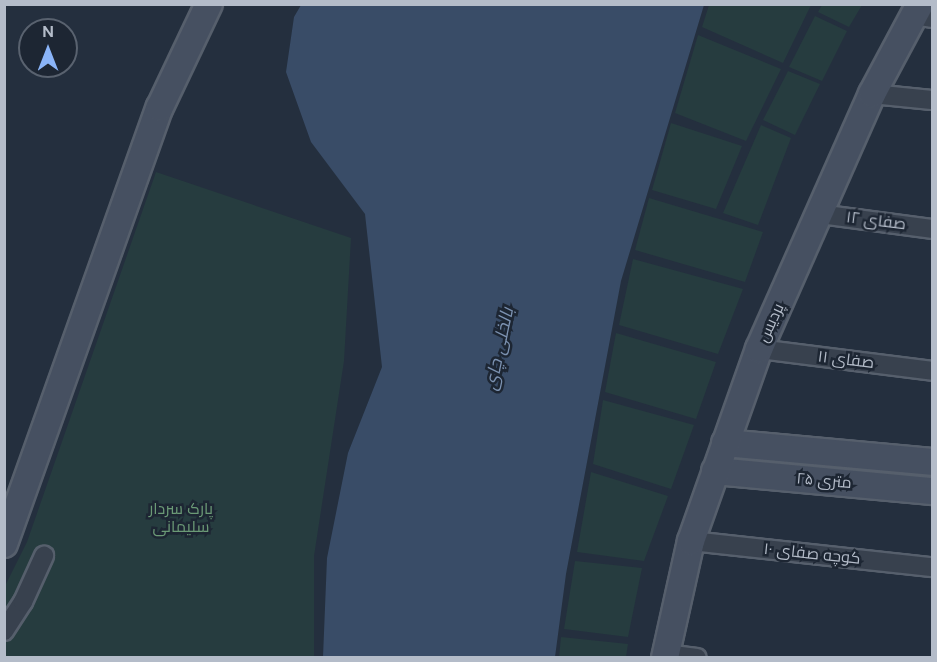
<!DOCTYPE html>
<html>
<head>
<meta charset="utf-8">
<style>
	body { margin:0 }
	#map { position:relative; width:937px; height:662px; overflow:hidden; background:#242f3e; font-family:"DM Sans",Cairo,sans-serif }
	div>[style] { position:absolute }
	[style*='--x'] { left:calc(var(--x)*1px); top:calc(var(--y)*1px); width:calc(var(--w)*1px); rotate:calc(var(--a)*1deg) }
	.green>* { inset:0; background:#263c3f }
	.water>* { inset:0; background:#394c67 }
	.roads { filter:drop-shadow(2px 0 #565f6c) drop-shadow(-2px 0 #565f6c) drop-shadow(0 2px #565f6c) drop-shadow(0 -2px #565f6c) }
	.street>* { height:18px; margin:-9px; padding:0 9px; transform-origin:9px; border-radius:9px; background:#38414e }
	.secondary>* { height:26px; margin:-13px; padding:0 13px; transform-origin:13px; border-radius:13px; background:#465061 }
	span { translate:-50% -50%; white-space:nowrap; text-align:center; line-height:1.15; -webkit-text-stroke:5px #1d2633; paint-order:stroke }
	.street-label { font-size:16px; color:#b4bcc9 }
	.park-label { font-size:16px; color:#6b9a76 }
	.water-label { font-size:18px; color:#7c92b1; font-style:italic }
	.frame { position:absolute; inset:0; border:6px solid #b4bcc9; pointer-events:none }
	.north { position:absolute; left:18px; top:18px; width:60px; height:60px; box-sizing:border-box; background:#1d2633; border:2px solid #59626f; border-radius:50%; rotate:0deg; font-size:16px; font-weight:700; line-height:24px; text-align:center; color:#b4bcc9 }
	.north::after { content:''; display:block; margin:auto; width:21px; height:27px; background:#8ab4f8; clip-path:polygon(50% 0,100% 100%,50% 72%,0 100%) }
</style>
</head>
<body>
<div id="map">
	<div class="green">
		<div style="clip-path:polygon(709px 5px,709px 4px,811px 5px,783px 63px,702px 27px)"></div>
		<div style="clip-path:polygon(822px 5px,822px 4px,862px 5px,849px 27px,818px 12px)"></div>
		<div style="clip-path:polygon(815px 16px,847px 31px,822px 81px,789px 67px)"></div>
		<div style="clip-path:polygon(698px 35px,781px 69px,746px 141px,675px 113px)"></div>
		<div style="clip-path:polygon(788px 71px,820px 84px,795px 135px,763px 120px)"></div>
		<div style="clip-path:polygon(671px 123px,742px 146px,716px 209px,652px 190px)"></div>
		<div style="clip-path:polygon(761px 125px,791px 138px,758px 225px,723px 213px)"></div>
		<div style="clip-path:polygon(156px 172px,351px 238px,344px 361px,314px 556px,314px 657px,5px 657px,4px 588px,27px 542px)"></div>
		<div style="clip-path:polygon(649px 198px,763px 232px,745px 282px,635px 250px)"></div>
		<div style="clip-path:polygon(633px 259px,743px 289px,718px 354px,619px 325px)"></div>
		<div style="clip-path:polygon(616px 333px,716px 362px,696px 419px,605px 392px)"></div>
		<div style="clip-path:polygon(603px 400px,694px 425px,671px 489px,593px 464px)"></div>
		<div style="clip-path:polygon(815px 461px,932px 472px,932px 480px,814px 469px)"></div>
		<div style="clip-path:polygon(591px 472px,668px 496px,644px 561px,577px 552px)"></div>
		<div style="clip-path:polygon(575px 561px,642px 568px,628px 637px,564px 629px)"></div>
		<div style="clip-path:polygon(561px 637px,628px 644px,626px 657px,559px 657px)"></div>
	</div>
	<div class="water">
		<div style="clip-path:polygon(301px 5px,704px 5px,621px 281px,566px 574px,555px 657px,323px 657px,327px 558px,348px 453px,382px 367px,365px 214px,311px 142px,286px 72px,294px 17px)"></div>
	</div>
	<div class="roads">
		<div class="street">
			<div style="--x:914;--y:15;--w:18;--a:9"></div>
			<div style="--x:872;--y:94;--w:60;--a:5.7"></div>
			<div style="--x:820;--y:214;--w:113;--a:7.6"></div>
			<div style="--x:759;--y:349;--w:174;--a:7.2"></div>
			<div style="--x:691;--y:541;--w:242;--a:6.2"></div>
			<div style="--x:4;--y:631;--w:35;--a:-57"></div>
			<div style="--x:23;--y:602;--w:51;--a:-65.5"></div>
			<div style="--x:665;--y:654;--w:32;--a:7"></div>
		</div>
		<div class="secondary">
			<div style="--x:725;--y:443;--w:208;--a:5.2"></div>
			<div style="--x:715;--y:471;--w:218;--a:5.3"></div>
			<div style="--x:4;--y:544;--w:464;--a:-70.4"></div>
			<div style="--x:160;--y:107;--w:114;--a:-64.6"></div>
			<div style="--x:665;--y:658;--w:120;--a:-77.5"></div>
			<div style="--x:691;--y:541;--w:204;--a:-70.5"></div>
			<div style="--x:759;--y:349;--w:279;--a:-66.1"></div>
			<div style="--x:872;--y:94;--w:102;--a:-61.9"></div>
		</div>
	</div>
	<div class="street-label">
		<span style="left:876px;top:221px;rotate:7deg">صفای ۱۲</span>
		<span style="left:771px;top:323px;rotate:-65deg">پردیس</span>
		<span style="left:846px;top:360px;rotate:7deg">صفای ۱۱</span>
		<span style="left:824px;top:481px;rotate:5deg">۲۵ متری</span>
		<span style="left:812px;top:554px;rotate:6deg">کوچه صفای ۱۰</span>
	</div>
	<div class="park-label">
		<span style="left:181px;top:518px">پارک سردار<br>سلیمانی</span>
	</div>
	<div class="water-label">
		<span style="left:499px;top:349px;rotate:-78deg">بالخلی چای</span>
	</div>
	<div class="frame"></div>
	<div class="north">N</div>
</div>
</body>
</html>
